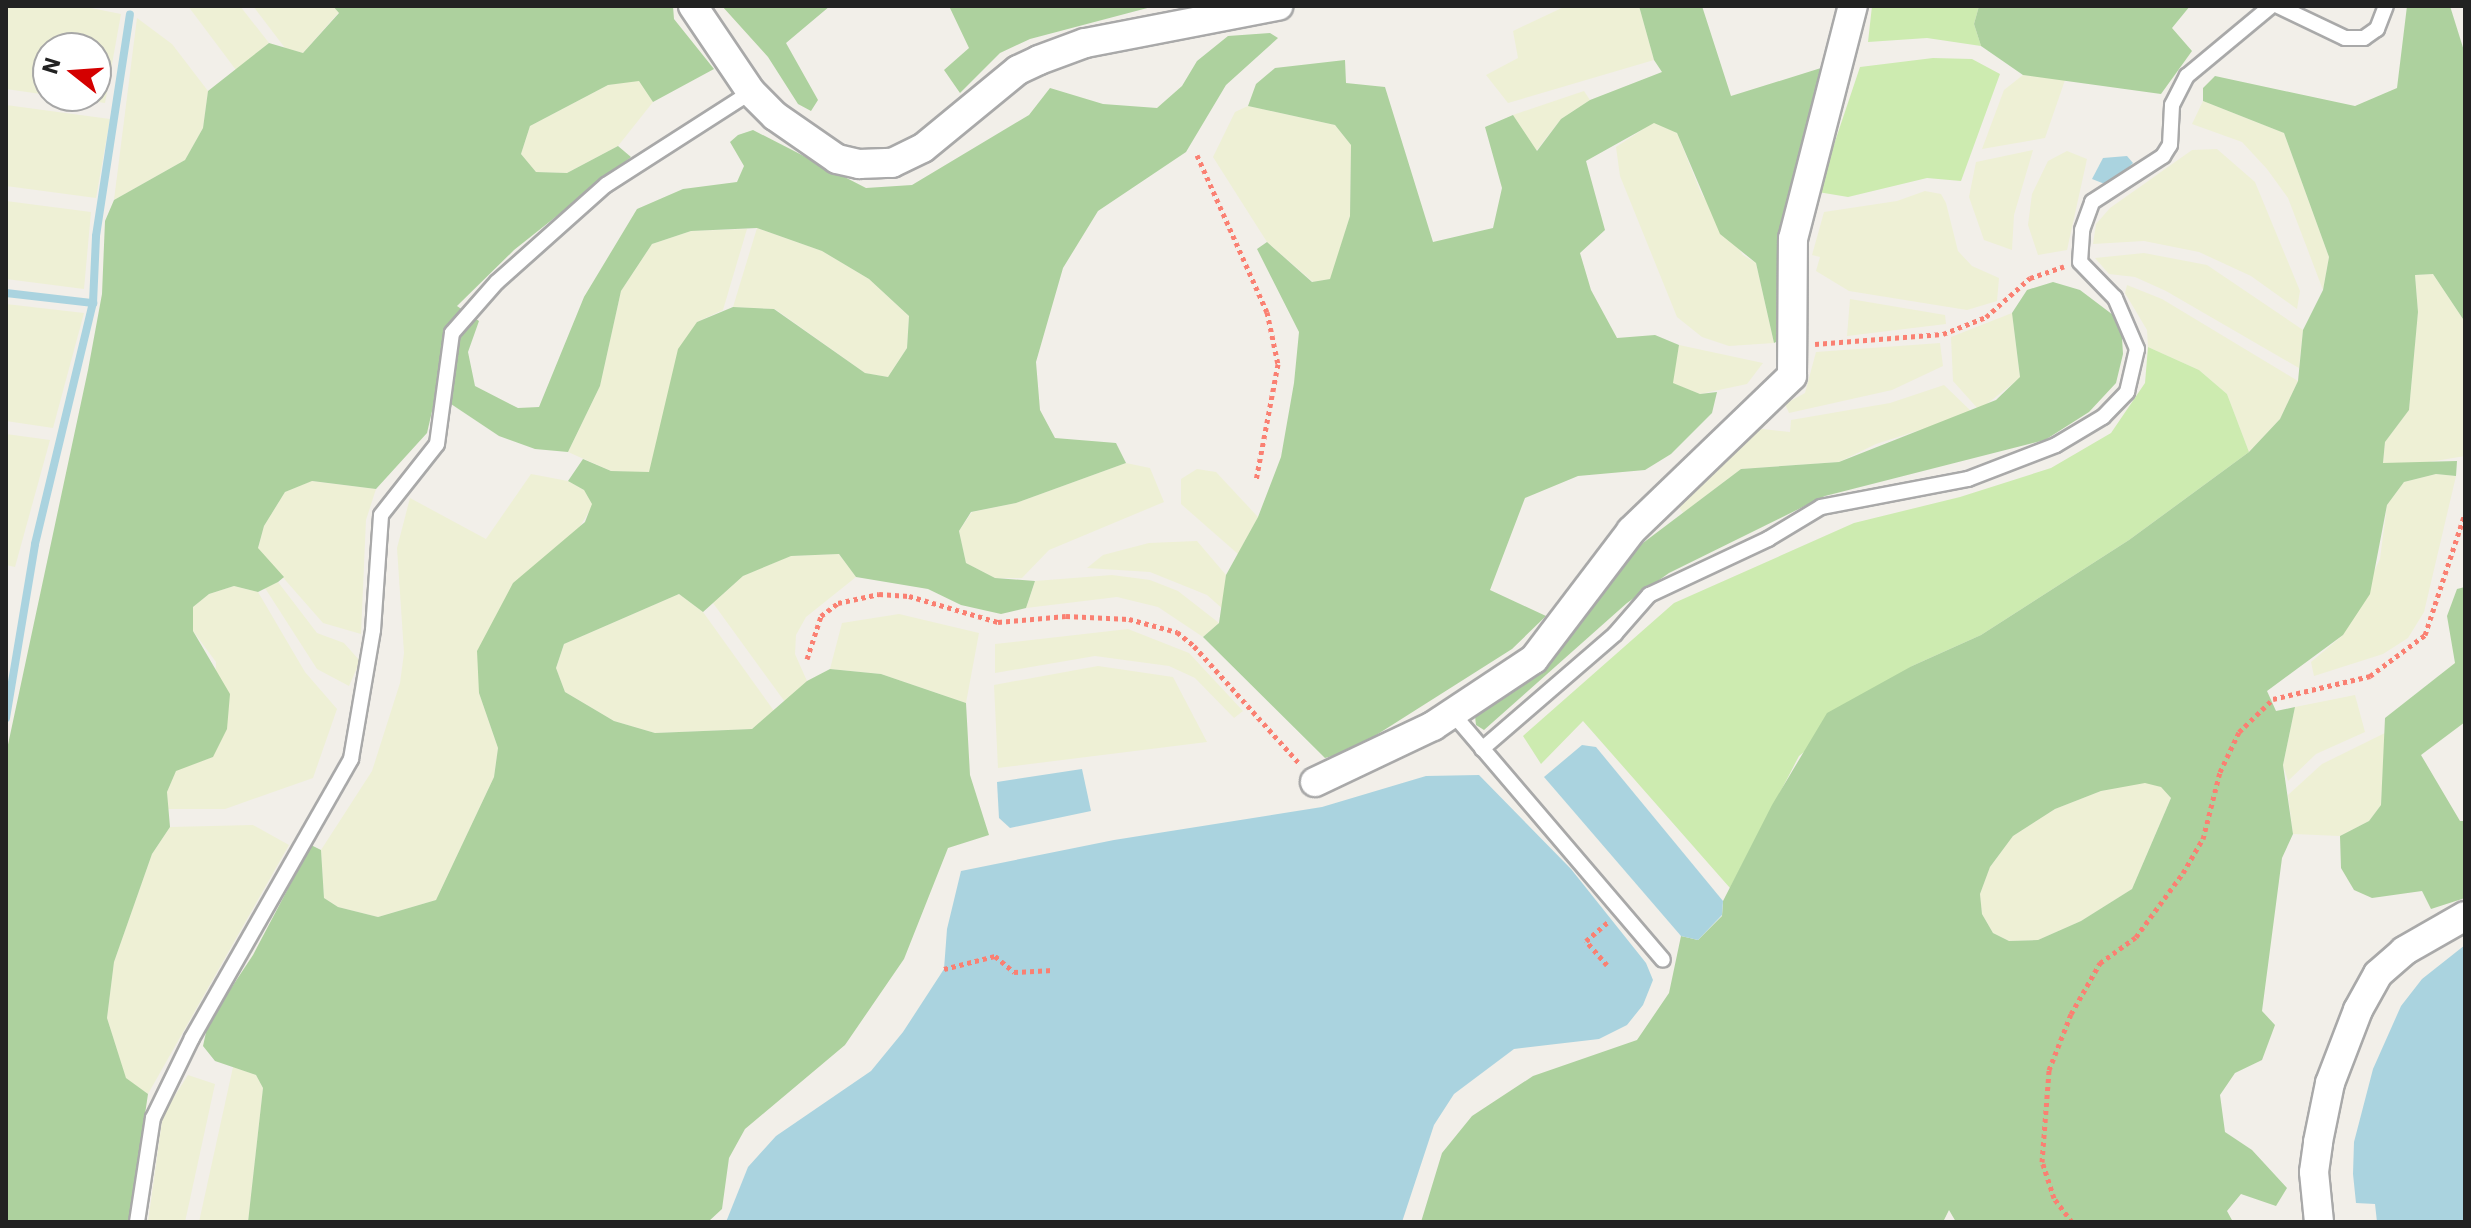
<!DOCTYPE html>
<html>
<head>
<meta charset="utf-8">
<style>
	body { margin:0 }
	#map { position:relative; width:2471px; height:1228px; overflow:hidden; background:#f2efe9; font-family:"IBM Plex Sans",sans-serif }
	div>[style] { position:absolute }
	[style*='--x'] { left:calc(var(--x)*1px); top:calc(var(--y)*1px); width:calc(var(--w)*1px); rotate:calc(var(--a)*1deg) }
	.farmland>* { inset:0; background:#eef0d5 }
	.grass>* { inset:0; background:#cdebb0 }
	.forest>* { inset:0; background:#add19e }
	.water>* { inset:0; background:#aad3df }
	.stream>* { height:8px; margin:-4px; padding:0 4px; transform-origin:4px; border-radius:4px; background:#aad3df }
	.path>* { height:5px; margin-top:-2.5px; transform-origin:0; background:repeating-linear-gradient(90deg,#fa8072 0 4px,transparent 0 8px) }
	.roads { filter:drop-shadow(2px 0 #a9a9a9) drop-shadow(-2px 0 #a9a9a9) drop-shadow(0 2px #a9a9a9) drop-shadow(0 -2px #a9a9a9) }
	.service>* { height:14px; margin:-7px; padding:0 7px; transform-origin:7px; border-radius:7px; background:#fff }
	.minor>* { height:28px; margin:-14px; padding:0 14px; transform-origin:14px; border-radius:14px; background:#fff }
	span { translate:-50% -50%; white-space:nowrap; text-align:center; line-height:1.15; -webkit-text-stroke:7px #fff; paint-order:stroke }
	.frame { position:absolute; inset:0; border:8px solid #222; pointer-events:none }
	.north { position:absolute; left:32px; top:32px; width:80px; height:80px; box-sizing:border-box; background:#fff; border:2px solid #a7a7a7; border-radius:50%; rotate:287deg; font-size:22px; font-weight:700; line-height:32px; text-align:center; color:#222 }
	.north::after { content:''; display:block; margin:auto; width:28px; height:36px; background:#d40000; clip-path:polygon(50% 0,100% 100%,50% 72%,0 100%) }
</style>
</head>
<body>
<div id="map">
	<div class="farmland">
		<div style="clip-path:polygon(6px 6px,81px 6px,121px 14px,105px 103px,58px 96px,96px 96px,96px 48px,48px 48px,48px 95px,6px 89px)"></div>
		<div style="clip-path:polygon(188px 6px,240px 6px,269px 43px,236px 70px)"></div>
		<div style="clip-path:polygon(253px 6px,333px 6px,339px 12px,303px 53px,285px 48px)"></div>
		<div style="clip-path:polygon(1566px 6px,1639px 6px,1654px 60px,1508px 103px,1486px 75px,1518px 58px,1513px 31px)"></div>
		<div style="clip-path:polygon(137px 18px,172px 44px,208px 91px,203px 128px,185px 160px,114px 200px)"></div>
		<div style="clip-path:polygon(2023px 75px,2065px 80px,2045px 138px,1982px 149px,2004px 90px)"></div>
		<div style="clip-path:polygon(639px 80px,653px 102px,618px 146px,567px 173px,536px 172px,521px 154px,530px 126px,608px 85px)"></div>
		<div style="clip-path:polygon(1584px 91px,1590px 100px,1561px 119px,1536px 151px,1513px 115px)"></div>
		<div style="clip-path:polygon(2203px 101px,2284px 133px,2329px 257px,2323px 290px,2288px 198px,2267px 169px,2242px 142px,2192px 124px)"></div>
		<div style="clip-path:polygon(6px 105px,110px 119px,96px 198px,6px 186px)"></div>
		<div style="clip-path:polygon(1248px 106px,1335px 125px,1351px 145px,1350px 216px,1331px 279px,1313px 282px,1267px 242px,1213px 157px,1235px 112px)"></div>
		<div style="clip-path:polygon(1654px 122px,1677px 133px,1701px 193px,1743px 255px,1756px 263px,1774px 343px,1729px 346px,1702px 337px,1677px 317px,1620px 176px,1616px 147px)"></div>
		<div style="clip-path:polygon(2217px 149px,2255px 182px,2300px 291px,2297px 309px,2251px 276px,2199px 252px,2144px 241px,2093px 244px,2096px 224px,2110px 208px,2192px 150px)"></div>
		<div style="clip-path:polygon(2033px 150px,2014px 215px,2012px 250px,1984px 240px,1969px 197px,1976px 162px)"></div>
		<div style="clip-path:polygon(2067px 151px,2087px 159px,2067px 250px,2038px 255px,2028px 225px,2032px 194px,2048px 161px)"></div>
		<div style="clip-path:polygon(1925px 191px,1941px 194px,1946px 203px,1958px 251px,1972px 266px,1999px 278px,1997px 301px,1967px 310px,1849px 291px,1816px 271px,1820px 257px,1812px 255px,1824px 212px,1897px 201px)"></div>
		<div style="clip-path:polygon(6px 201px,91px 212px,84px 289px,6px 279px)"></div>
		<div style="clip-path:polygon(757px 228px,822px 251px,869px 279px,909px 316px,907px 348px,888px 377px,865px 373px,775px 309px,733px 307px)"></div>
		<div style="clip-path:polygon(747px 229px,723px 310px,697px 322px,649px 473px,611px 471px,568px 452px,600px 386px,621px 291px,652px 244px,691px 231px)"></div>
		<div style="clip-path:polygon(2144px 253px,2207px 265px,2303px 330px,2299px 368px,2166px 291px,2135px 277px,2109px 274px,2095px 258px)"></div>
		<div style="clip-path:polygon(2433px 274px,2465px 322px,2465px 456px,2405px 466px,2383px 463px,2385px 442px,2409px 410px,2418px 312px,2415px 275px)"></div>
		<div style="clip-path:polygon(2127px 285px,2162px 299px,2298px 381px,2280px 419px,2249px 452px,2227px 394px,2199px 370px,2148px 347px,2147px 330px,2125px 293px)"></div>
		<div style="clip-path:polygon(1850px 299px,1945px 315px,1946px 324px,1847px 336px)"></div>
		<div style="clip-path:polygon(6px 304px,84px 313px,53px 428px,6px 421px)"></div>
		<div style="clip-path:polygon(2012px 313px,2020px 378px,1979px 410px,1953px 381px,1951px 337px)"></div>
		<div style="clip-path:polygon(1940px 343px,1943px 366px,1892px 390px,1789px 413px,1785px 404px,1805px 393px,1816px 352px)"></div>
		<div style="clip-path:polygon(1679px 345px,1763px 363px,1747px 384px,1700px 394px,1672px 383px)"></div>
		<div style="clip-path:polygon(1944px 385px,1973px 413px,1876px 444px,1839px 462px,1741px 469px,1683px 513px,1675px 501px,1754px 428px,1790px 432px,1791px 420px,1890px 403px)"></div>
		<div style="clip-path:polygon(6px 434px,50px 440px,15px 567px,6px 565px)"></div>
		<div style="clip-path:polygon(1126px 463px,1150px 468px,1164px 502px,1049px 550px,1022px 578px,995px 578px,966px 563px,959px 531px,972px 512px,1016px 503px)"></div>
		<div style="clip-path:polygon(1197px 469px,1216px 472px,1258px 517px,1238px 554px,1181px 504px,1181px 479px)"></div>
		<div style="clip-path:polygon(531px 474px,568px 481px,584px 490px,593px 505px,479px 693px,498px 748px,494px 777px,436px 900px,378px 917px,338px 907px,324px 898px,321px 850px,372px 771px,400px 683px,404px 653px,397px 548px,410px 498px,486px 539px)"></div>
		<div style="clip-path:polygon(2436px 474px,2456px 476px,2424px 612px,2408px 638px,2383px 654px,2314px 676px,2311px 662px,2343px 635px,2380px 559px,2387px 505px,2404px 482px)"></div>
		<div style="clip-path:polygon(311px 481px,376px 489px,366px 520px,361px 634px,323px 623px,258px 549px,264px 526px,285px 492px)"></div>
		<div style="clip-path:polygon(1197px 541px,1226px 575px,1224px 610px,1207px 595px,1150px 572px,1087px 568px,1103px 555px,1149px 543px)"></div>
		<div style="clip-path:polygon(839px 554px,856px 577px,806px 617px,796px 635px,795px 654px,807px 681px,785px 702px,713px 603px,743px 576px,790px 556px)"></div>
		<div style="clip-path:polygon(1112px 575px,1150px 580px,1178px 591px,1219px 623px,1203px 637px,1158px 607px,1117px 597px,1026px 608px,1035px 581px)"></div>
		<div style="clip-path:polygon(278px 582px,317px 633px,344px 643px,360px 661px,349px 686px,317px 669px,265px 588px)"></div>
		<div style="clip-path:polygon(234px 586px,258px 592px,305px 672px,337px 709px,313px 778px,225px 809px,168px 809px,167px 792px,176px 770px,213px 757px,216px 662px,193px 631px,193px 607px,209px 594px)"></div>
		<div style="clip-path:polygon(679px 594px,703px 612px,774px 711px,752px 729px,655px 733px,614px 721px,565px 692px,556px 668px,564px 644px)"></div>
		<div style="clip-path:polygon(899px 614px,979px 633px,966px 703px,881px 674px,830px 669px,842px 623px)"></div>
		<div style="clip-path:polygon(1128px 629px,1189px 653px,1243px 711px,1234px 718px,1195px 678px,1169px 666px,1095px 656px,995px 673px,995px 644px)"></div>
		<div style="clip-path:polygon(1098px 666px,1173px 677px,1207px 742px,998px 768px,994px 685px)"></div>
		<div style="clip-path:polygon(2355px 695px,2365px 732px,2316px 754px,2288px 781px,2283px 765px,2295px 707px)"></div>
		<div style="clip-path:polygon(2385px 733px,2381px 805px,2369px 821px,2340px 836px,2293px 834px,2288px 795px,2322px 764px)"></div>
		<div style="clip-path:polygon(2145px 782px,2161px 787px,2171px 798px,2132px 889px,2081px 921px,2038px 940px,2009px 941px,1993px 933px,1982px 914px,1980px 894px,1990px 867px,2013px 836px,2055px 809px,2101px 791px)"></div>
		<div style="clip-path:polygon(253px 825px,289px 845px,148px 1094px,126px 1079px,107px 1018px,114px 962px,152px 854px,170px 827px)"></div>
		<div style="clip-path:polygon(233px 1067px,256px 1075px,263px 1088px,248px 1222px,199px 1222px)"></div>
		<div style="clip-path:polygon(188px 1075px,215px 1084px,185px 1222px,148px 1222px,163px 1114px)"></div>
	</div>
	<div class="grass">
		<div style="clip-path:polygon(1872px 6px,1979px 6px,1974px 24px,1981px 46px,1927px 38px,1868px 42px)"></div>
		<div style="clip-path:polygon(1933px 58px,1972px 59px,2000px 74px,1961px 181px,1927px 178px,1848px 197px,1818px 192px,1860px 67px)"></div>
		<div style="clip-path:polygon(2148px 347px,2199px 370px,2227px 394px,2249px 452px,2129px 540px,1981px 635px,1912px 666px,1799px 756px,1730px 888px,1583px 721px,1541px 764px,1523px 736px,1674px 603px,1854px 523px,1960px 497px,2051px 468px,2111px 433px,2145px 383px)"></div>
	</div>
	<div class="forest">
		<div style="clip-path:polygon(333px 6px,673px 6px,674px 19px,714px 69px,653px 102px,639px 81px,608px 85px,530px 126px,521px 154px,536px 172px,567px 173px,618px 146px,631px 157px,514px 250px,457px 306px,479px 321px,468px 352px,475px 386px,518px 408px,539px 407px,584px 297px,637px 209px,683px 189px,737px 182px,744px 166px,730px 142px,738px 135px,753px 130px,866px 188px,912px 185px,1029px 115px,1050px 88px,1103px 104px,1157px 108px,1182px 86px,1197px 61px,1228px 36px,1270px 33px,1278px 38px,1226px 85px,1186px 152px,1098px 211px,1063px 268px,1036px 362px,1040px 410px,1055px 438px,1116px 443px,1126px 463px,1016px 503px,971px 512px,959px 531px,966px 563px,995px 578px,1035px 581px,1026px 608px,1001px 614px,961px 605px,928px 589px,856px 577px,839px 554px,791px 556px,743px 576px,703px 612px,679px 594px,564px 644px,556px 668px,565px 692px,614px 721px,655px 733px,752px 729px,807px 681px,830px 669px,881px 674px,966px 703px,970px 775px,989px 835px,948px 848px,904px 959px,845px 1045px,745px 1129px,729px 1158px,722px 1209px,708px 1222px,248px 1222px,263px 1088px,256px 1075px,215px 1061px,203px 1046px,208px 1023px,253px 955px,311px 845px,321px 850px,324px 898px,338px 907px,378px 917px,436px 900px,494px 777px,498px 748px,479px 693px,477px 651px,513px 583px,585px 522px,592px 504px,584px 490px,568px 481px,583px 459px,611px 471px,649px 472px,678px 349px,697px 322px,733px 307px,774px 309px,865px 373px,888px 377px,907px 348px,909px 316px,869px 279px,822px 251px,757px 228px,691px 231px,652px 244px,621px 291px,600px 386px,568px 452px,535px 449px,499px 436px,436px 394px,427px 433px,376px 489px,312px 481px,285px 492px,264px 526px,258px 548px,284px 577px,278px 582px,258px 592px,234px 586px,209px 594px,193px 607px,193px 631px,230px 694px,227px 729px,213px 757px,176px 771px,167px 792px,170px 827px,152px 854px,114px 962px,107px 1018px,126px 1078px,148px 1094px,129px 1222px,6px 1222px,6px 754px,88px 370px,102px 294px,105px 221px,114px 200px,185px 160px,203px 128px,208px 91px,269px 43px,303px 53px,339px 13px)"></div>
		<div style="clip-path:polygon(722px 6px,830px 6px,786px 43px,818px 100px,811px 111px,798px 104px,768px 57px)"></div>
		<div style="clip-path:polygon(949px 6px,1155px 6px,1030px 39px,1000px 53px,960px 93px,944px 70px,969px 48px)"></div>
		<div style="clip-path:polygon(1639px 6px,1702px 6px,1731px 96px,1821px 68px,1784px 338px,1774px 343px,1756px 263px,1720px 234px,1677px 133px,1654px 123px,1586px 161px,1605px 230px,1580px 253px,1591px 290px,1617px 338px,1655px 335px,1679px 345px,1673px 383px,1700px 394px,1717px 392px,1712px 413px,1671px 454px,1645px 470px,1578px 476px,1525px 498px,1490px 590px,1546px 616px,1512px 649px,1351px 751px,1325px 758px,1203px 637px,1219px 623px,1226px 575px,1258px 517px,1281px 457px,1294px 383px,1299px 332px,1257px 249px,1267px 242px,1312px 282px,1330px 279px,1350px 216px,1351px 145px,1335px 125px,1248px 106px,1256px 84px,1275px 68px,1345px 60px,1346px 83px,1385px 87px,1433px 242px,1493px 228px,1502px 188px,1485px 127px,1513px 115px,1537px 151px,1561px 119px,1590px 100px,1662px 72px,1654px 60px)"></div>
		<div style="clip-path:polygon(1979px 6px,2190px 6px,2172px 28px,2192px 51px,2161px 94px,2023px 75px,1981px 46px,1974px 24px)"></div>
		<div style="clip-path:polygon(evenodd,2407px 6px,2450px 6px,2465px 54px,2465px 322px,2433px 274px,2415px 275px,2418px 312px,2409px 410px,2385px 442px,2383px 463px,2457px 461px,2456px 476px,2436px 474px,2404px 482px,2387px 505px,2370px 594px,2343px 635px,2267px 691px,2276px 711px,2295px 707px,2283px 765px,2293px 834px,2282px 858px,2262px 1011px,2275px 1025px,2262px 1060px,2235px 1073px,2220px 1095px,2225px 1132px,2252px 1150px,2287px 1188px,2276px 1206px,2241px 1194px,2227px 1211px,2233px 1222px,1956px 1222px,1949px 1210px,1943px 1222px,1421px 1222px,1442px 1153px,1472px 1116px,1533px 1076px,1637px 1040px,1669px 993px,1681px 936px,1698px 940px,1722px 916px,1723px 901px,1772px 805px,1827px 713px,1912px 666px,1981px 635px,2129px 540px,2249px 452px,2280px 419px,2298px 381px,2303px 330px,2323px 290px,2329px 257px,2284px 133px,2203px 101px,2203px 88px,2215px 76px,2355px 106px,2397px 88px,2407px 6px,2145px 783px,2161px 787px,2171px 798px,2132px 889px,2081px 921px,2038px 940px,2009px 941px,1993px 933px,1982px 914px,1980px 894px,1990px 867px,2013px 836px,2055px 809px,2101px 791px,2145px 783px)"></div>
		<div style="clip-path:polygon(2053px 282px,2080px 290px,2121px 321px,2123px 354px,2116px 383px,2089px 412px,2045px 440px,1825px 496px,1669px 573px,1627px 603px,1484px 730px,1476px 725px,1475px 716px,1533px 673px,1573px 633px,1635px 549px,1741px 469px,1839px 462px,1996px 400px,2020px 377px,2012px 313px,2027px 290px)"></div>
		<div style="clip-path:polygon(2465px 587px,2465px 722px,2421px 755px,2460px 821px,2465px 821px,2465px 898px,2431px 909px,2422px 891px,2372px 898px,2354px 890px,2341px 868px,2340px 836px,2369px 821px,2381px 805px,2385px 718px,2455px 663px,2447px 616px,2457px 589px)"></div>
	</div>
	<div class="water">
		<div style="clip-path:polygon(2127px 156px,2133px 163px,2110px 186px,2092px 179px,2103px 158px)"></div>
		<div style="clip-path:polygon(1582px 745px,1596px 747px,1723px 901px,1722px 915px,1698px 940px,1681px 936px,1544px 777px)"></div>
		<div style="clip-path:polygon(1082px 769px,1091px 811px,1010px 828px,999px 818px,997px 782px)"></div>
		<div style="clip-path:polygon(1479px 775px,1571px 869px,1646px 963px,1653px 980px,1643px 1005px,1627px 1025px,1599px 1039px,1514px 1049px,1454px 1094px,1434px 1125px,1402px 1222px,726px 1222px,748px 1167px,776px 1136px,871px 1071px,903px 1032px,944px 969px,947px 929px,961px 871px,1114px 840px,1322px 807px,1426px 776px)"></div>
		<div style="clip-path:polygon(2465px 945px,2465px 1222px,2377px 1222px,2375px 1204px,2356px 1203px,2353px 1174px,2354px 1142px,2373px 1069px,2401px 1006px,2422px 979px)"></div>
	</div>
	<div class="stream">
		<div style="--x:6;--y:293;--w:88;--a:6.6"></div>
		<div style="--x:6;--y:718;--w:176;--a:-80.5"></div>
		<div style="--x:35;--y:544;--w:248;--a:-76.5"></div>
		<div style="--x:93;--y:303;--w:67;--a:-87.4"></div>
		<div style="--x:96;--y:236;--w:224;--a:-81.3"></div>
	</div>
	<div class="path">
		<div style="--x:1197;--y:155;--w:172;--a:66"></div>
		<div style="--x:1267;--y:312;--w:53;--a:78.1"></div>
		<div style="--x:1278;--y:364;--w:118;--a:100.7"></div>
		<div style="--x:1815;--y:344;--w:128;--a:-4.5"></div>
		<div style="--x:1943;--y:334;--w:46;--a:-21.6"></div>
		<div style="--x:1986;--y:317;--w:59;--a:-41.6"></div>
		<div style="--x:2030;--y:278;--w:36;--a:-19"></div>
		<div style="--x:807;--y:659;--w:45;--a:-72"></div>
		<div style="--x:821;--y:616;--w:21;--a:-37"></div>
		<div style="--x:838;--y:603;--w:42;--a:-12.4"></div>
		<div style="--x:879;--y:594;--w:30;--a:4"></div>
		<div style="--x:909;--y:596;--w:93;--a:16.3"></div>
		<div style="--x:998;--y:622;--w:68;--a:-5"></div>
		<div style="--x:1066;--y:616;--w:63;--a:2.7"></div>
		<div style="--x:1129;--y:619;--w:50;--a:15.2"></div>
		<div style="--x:1177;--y:632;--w:22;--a:39"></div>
		<div style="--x:1194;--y:646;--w:157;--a:48.1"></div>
		<div style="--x:1607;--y:965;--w:32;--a:-131"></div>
		<div style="--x:1586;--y:941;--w:30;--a:-41"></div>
		<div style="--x:944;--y:969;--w:53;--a:-14.3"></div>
		<div style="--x:995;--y:956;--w:25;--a:40"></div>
		<div style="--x:1014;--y:972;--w:39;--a:-3"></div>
		<div style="--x:2072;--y:1222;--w:30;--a:-127"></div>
		<div style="--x:2054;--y:1198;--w:38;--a:-108"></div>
		<div style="--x:2042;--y:1162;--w:92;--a:-85.6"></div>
		<div style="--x:2049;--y:1070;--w:60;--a:-68.6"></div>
		<div style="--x:2071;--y:1014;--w:59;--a:-60.4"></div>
		<div style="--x:2100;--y:963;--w:44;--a:-35.8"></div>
		<div style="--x:2136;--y:937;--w:79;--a:-53.7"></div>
		<div style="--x:2183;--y:873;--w:39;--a:-60"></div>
		<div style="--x:2203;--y:839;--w:69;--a:-75.8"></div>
		<div style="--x:2220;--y:772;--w:44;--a:-64.6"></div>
		<div style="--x:2239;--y:732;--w:47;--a:-44.1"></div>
		<div style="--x:2273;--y:699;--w:100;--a:-13.3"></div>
		<div style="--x:2370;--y:676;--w:69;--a:-36.7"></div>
		<div style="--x:2425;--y:635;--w:128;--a:-71.8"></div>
	</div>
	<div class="roads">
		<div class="service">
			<div style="--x:2278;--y:6;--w:74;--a:25.5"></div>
			<div style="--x:2345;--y:38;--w:19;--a:0"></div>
			<div style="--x:2364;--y:38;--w:16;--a:-35"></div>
			<div style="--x:2377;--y:29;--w:25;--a:-69"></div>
			<div style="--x:1453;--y:714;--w:323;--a:49.5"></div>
			<div style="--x:1482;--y:749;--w:176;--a:-40.8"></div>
			<div style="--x:1615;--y:634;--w:52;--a:-48.9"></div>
			<div style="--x:1649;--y:595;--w:132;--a:-25.2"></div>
			<div style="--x:1768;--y:539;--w:62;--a:-31.1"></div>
			<div style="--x:1821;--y:507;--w:150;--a:-10.8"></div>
			<div style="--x:1968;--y:479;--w:94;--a:-21.1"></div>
			<div style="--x:2056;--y:445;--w:55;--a:-30.8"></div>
			<div style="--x:2103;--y:417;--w:35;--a:-46"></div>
			<div style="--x:2127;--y:392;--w:44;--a:-76.9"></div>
			<div style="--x:2137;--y:349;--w:56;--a:-113.3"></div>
			<div style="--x:2115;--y:298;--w:50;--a:-134.2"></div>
			<div style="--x:2080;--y:262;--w:32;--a:-86"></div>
			<div style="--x:2082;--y:230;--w:30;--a:-70"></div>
			<div style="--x:2092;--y:202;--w:85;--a:-32.9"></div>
			<div style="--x:2163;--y:156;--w:13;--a:-58"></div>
			<div style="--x:2170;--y:145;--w:40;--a:-87.1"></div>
			<div style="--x:2172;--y:105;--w:33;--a:-63"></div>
			<div style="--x:2187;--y:76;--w:109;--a:-39.8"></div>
			<div style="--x:137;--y:1222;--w:105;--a:-81.3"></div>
			<div style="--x:153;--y:1118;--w:89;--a:-64"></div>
			<div style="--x:192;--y:1038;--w:321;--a:-60.3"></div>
			<div style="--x:351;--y:759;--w:131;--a:-80.3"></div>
			<div style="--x:373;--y:630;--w:115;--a:-86"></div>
			<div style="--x:381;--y:515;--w:90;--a:-51.7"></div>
			<div style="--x:437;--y:444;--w:112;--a:-82.3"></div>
			<div style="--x:452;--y:333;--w:68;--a:-48.6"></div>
			<div style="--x:497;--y:282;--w:146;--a:-41.7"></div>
			<div style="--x:606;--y:185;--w:172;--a:-32.7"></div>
		</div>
		<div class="minor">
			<div style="--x:693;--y:6;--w:104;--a:56"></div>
			<div style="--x:751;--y:92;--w:34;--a:45"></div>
			<div style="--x:775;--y:116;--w:75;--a:34.7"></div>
			<div style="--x:837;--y:159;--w:23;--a:13"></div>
			<div style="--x:859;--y:164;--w:33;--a:-2"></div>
			<div style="--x:892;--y:163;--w:34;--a:-26"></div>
			<div style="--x:923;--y:148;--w:123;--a:-39.4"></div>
			<div style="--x:1018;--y:70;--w:23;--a:-25"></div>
			<div style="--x:1039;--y:60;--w:49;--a:-20.3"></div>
			<div style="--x:1085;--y:43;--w:197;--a:-10.9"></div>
			<div style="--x:1315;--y:782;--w:131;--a:-25.4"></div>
			<div style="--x:1433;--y:726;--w:121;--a:-33.6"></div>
			<div style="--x:1534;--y:659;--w:161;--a:-52.8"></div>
			<div style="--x:1631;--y:531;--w:223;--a:-43.9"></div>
			<div style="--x:1792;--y:376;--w:137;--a:-89.6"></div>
			<div style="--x:1793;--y:239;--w:241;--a:-75.6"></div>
			<div style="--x:2319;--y:1222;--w:50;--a:-95.7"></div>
			<div style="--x:2314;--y:1172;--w:30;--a:-82"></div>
			<div style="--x:2318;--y:1142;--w:60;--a:-78.5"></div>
			<div style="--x:2330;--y:1083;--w:78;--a:-69"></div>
			<div style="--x:2358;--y:1010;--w:41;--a:-60.9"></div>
			<div style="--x:2378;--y:974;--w:35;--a:-41"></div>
			<div style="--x:2404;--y:951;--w:70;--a:-29.8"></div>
		</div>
	</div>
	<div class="frame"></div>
	<div class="north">N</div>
</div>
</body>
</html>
